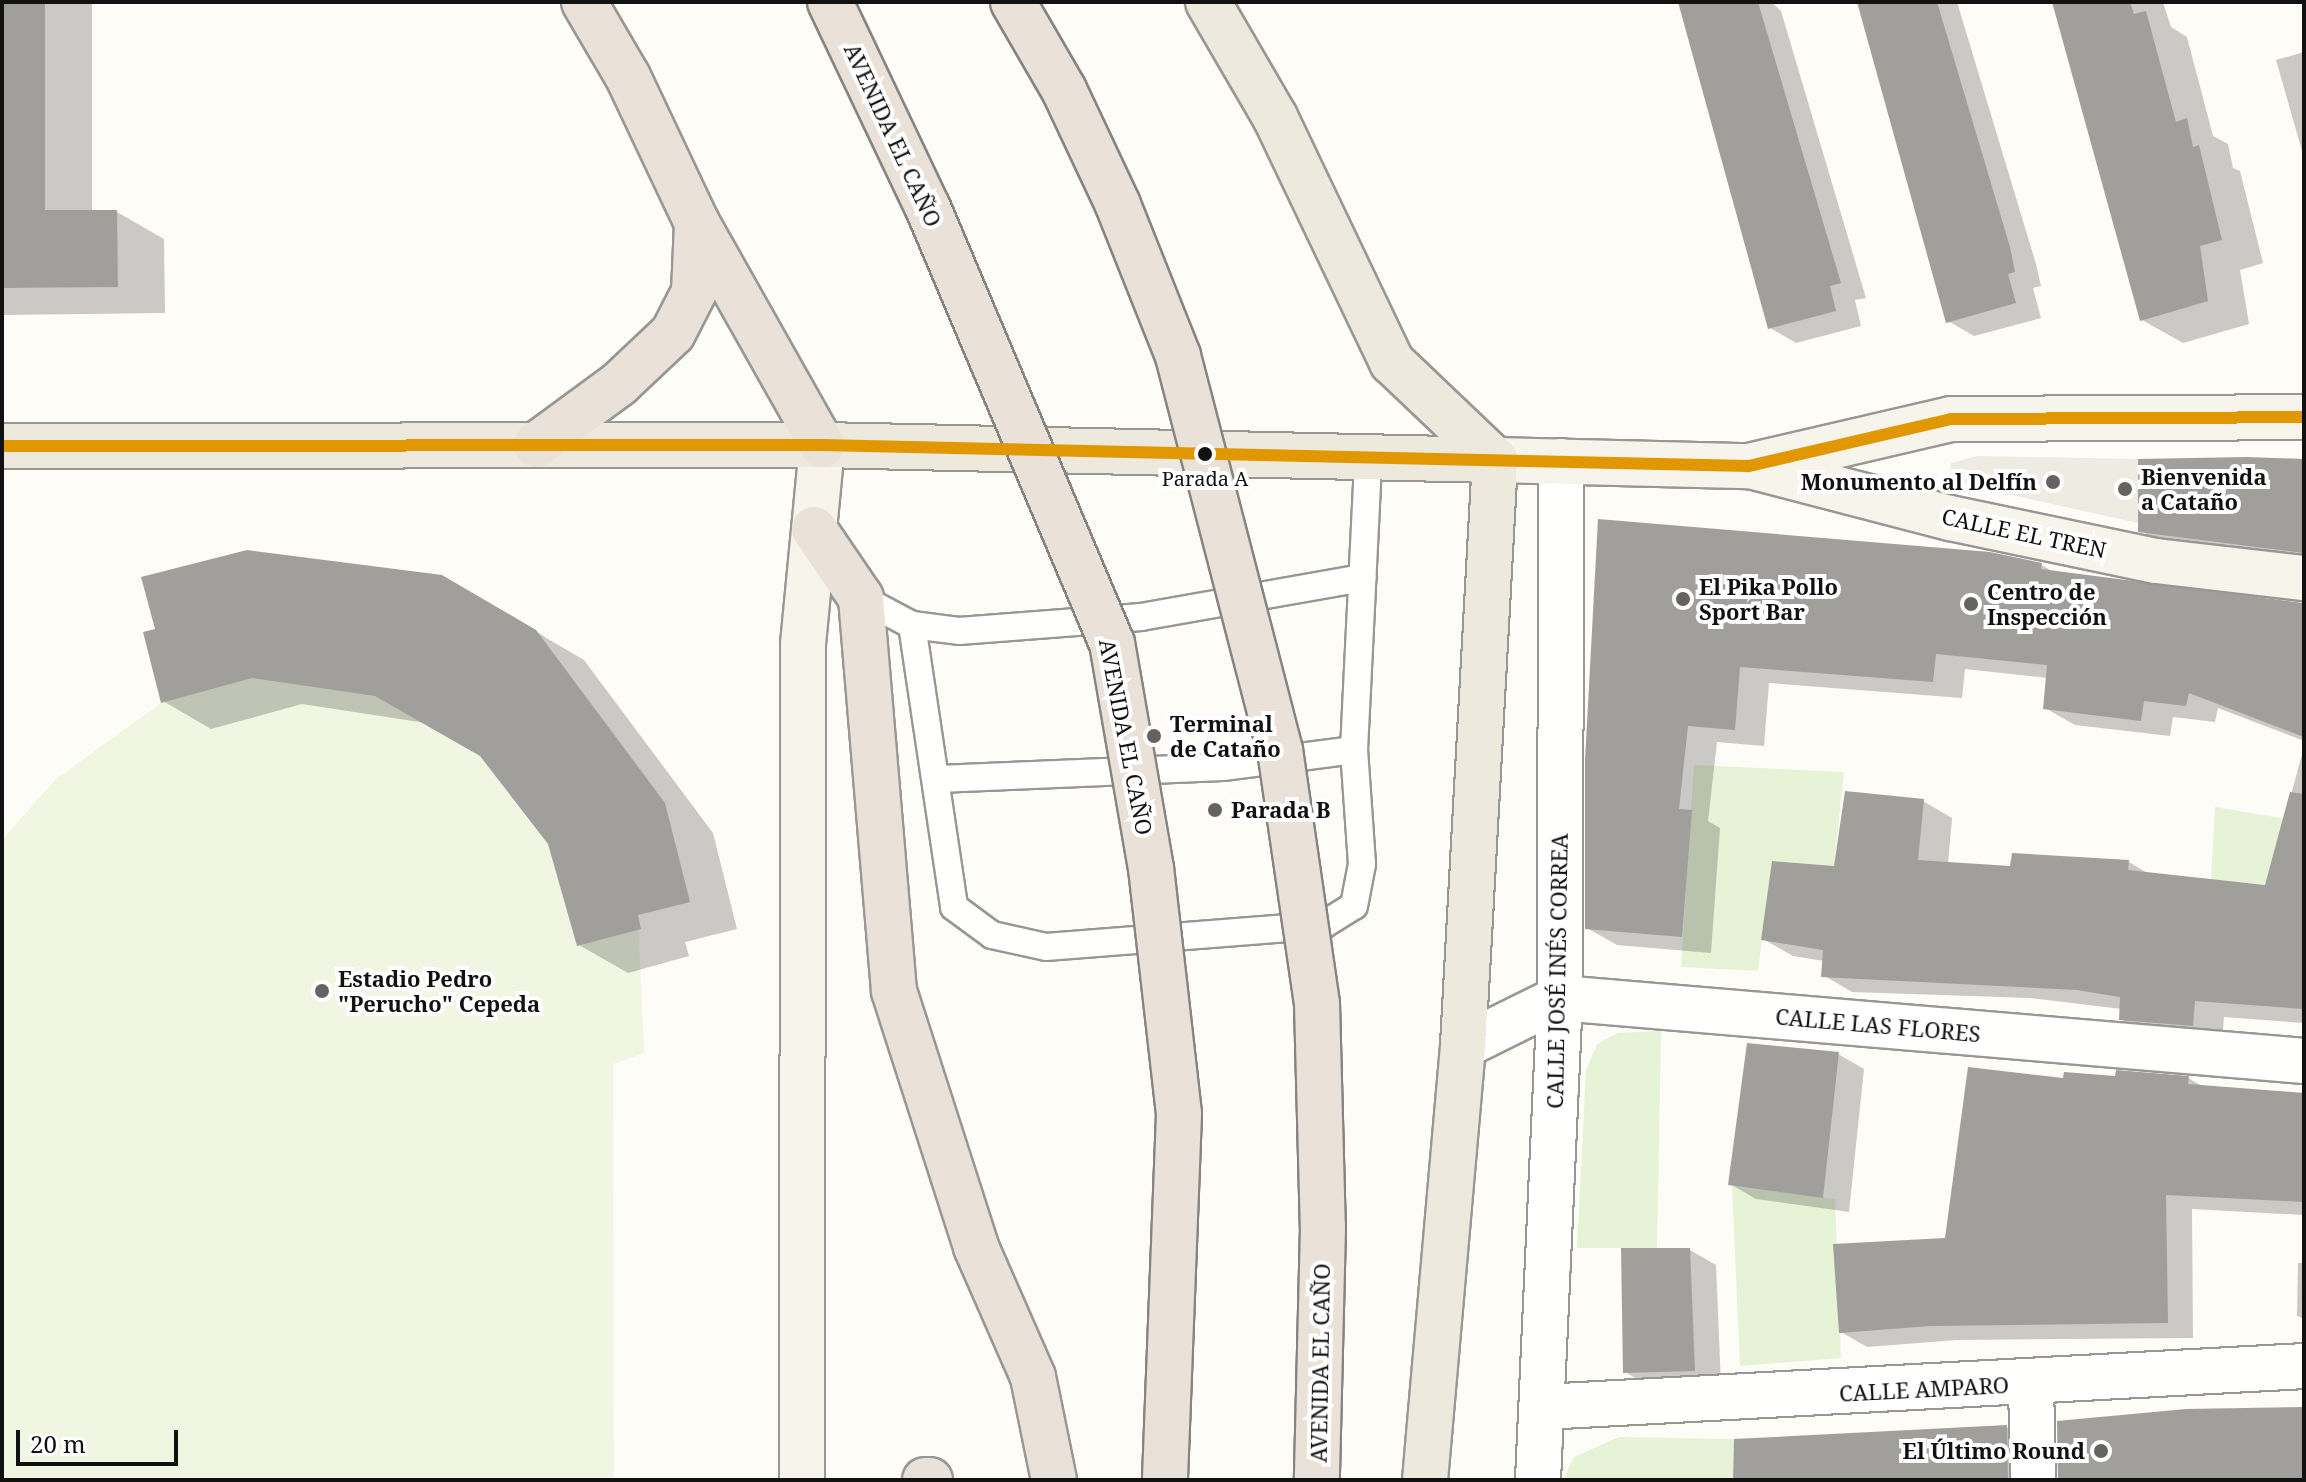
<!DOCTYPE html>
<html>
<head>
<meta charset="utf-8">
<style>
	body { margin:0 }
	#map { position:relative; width:2306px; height:1482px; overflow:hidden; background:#fdfcf7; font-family:"Noto Serif",serif }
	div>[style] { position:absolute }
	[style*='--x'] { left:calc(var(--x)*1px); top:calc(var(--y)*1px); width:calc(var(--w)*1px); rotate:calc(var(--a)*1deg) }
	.green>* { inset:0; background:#e7f3d7 }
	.pitch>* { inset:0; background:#f0f6e1 }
	.plaza>* { inset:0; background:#edebe2 }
	.shadow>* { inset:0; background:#0003 }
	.building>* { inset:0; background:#a19f9c }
	.roads { filter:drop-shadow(2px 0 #979795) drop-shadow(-2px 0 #979795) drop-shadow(0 2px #979795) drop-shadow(0 -2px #979795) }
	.lane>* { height:26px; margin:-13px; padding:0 13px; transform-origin:13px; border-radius:13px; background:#fffffe }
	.street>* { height:44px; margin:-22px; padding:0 22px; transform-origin:22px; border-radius:22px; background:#fffffe }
	.secondary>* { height:44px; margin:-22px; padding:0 22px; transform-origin:22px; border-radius:22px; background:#f6f4eb }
	.primary>* { height:44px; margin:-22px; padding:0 22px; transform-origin:22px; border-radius:22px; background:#ede9dc }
	.highway>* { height:44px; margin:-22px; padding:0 22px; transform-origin:22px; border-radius:22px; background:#eae1d8 }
	.bridges { filter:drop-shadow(2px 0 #858482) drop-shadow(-2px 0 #858482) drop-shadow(0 2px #858482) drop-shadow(0 -2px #858482) }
	.highway-bridge>* { height:44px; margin:-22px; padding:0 22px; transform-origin:22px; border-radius:22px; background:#eae1d8 }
	.bus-1>* { height:12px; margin:-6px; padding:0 6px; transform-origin:6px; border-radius:6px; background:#e09702 }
	.dots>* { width:22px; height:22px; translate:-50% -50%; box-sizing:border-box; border:4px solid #fff; border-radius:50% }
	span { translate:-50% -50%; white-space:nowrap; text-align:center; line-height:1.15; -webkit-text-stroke:8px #fff; paint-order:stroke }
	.bus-label { font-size:20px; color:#111 }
	.street-label { font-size:22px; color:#111 }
	.poi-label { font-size:22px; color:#111; font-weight:700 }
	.left { translate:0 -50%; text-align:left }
	.right { translate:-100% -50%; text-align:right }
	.frame { position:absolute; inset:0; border:4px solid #111; pointer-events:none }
	.scale { position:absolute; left:16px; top:1430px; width:162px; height:36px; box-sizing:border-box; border:4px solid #111; border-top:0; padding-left:10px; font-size:24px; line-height:28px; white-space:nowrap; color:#111; -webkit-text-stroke:6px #fff; paint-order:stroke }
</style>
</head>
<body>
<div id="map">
	<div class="green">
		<div style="clip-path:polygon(1694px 765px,1844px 772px,1834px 866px,1772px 861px,1758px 971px,1681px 967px)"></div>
		<div style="clip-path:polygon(2215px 807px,2304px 822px,2304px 888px,2211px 880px)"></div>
		<div style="clip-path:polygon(1661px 1031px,1657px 1248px,1577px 1248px,1586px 1071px,1597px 1044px,1618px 1033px)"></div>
		<div style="clip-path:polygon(1732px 1186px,1835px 1199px,1841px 1358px,1740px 1366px)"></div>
		<div style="clip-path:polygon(1619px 1437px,1734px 1439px,1733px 1480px,1563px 1480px,1574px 1457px)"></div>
	</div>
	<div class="pitch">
		<div style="clip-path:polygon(445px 577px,545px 635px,538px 649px,561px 664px,665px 803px,690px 902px,638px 915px,644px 1053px,613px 1064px,614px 1480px,2px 1480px,2px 840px,56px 779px,161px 703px,155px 629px,439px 586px)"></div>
	</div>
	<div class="plaza">
		<div style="clip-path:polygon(1977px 456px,2138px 459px,2138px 523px,1971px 486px,1950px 475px,1951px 463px)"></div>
	</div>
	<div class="shadow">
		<div style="clip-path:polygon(2px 2px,92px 2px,92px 212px,117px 212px,164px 239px,165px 313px,2px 315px)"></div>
		<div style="clip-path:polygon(1680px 2px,1771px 2px,1781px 11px,1866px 298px,1855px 300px,1861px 326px,1796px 343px,1770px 328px)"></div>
		<div style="clip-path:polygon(1859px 2px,1957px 2px,2036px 264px,2041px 286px,2033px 288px,2041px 318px,1974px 336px,1948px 321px)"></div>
		<div style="clip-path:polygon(2055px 2px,2163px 2px,2171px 27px,2187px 37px,2213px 136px,2228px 144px,2233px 168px,2240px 171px,2263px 263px,2240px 270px,2249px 324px,2183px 343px,2142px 320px)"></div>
		<div style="clip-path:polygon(2304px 52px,2304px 158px,2276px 60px)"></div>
		<div style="clip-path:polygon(2304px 464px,2304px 567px,2169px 548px,2140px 530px)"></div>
		<div style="clip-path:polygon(1599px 521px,2041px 565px,2056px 573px,2304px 604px,2304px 741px,2218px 708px,2215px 722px,2173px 717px,2170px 736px,2075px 725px,2045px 708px,2048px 678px,1965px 669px,1962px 698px,1769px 683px,1764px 746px,1717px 742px,1708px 821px,1720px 828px,1711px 953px,1617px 945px,1587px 928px)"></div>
		<div style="clip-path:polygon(442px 577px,584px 660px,713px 833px,737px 929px,685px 942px,689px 956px,628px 973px,579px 945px,550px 844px,481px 755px,426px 723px,302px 704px,211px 729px,163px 701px)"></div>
		<div style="clip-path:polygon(2304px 747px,2304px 1023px,2224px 1017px,2222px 1042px,2150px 1036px,2121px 1019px,2122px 1009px,2030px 998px,1852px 992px,1823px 975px,1824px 961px,1793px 956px,1763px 939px,1835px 868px,1923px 801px,1952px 818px,1948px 864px,2012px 868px,2129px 862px,2149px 874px,2266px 887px)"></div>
		<div style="clip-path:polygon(1838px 1054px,1864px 1069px,1849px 1212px,1756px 1199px,1730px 1184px)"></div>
		<div style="clip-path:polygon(2188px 1078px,2204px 1087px,2304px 1098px,2304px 1215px,2192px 1209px,2193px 1338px,1957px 1340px,1867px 1347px,1841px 1332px,1946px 1239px,2065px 1081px)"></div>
		<div style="clip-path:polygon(1690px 1250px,1716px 1265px,1721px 1385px,1651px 1387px,1625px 1372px)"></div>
		<div style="clip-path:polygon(2298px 1263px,2304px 1263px,2304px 1319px,2297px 1316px)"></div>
		<div style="clip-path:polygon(2006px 1427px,2036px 1444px,2038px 1480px,1735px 1480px)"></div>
	</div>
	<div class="building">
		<div style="clip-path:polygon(2px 2px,45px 2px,45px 210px,117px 210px,118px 287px,2px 288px)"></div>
		<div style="clip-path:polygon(1678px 2px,1758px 2px,1841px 283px,1830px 286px,1836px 311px,1768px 329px)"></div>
		<div style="clip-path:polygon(1857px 2px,1937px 2px,2010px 247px,2015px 272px,2008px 274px,2016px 303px,1946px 323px)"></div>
		<div style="clip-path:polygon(2052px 2px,2130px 2px,2134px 14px,2146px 11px,2176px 122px,2187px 118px,2193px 147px,2199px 145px,2222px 240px,2200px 246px,2208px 301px,2140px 321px)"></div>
		<div style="clip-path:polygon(2247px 457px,2304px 459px,2304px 553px,2138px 532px,2138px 459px)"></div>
		<div style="clip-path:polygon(1598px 519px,1990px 552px,2042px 563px,2041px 569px,2304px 603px,2304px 737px,2189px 693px,2186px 706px,2144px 701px,2141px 721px,2043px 709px,2047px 665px,1936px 654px,1933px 682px,1740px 667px,1735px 730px,1688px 726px,1679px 809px,1692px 810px,1682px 937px,1585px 929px,1585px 760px)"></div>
		<div style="clip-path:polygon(247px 550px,442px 575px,536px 630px,665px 803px,690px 902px,638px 915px,641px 929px,577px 946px,548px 844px,480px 756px,375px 696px,252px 678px,161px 703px,143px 632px,155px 629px,141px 577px)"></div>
		<div style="clip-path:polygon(1845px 791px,1924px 799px,1918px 860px,2010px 866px,2012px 853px,2129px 860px,2128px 870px,2265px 885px,2290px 792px,2304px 794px,2304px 1009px,2195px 1001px,2193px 1026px,2119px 1020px,2120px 997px,2077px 990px,1821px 977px,1823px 950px,1761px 940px,1772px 861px,1834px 866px)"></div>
		<div style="clip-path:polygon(1747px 1043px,1839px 1052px,1823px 1198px,1728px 1185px)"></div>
		<div style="clip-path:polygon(1968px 1067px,2063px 1078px,2064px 1072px,2115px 1076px,2116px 1070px,2189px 1076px,2188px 1084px,2304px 1093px,2304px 1202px,2166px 1195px,2168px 1323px,1930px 1326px,1839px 1333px,1833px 1244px,1945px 1238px)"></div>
		<div style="clip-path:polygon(1621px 1248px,1690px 1248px,1695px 1371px,1623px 1373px)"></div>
		<div style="clip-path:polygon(2304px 1407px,2304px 1480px,2058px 1480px,2057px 1421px,2186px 1409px)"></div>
		<div style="clip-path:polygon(2007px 1425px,2008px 1480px,1733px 1480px,1734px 1439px)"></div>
	</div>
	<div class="roads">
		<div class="lane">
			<div style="--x:861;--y:598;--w:58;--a:27.9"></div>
			<div style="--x:912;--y:625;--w:47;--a:7.3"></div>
			<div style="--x:959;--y:631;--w:183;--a:-4.4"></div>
			<div style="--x:1141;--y:617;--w:225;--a:-10"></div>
			<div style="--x:912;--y:625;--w:285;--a:81.5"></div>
			<div style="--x:954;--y:907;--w:47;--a:36.4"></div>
			<div style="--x:992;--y:935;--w:55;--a:12.5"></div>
			<div style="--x:1046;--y:947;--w:278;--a:-4.5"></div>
			<div style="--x:1323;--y:925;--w:36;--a:-32"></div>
			<div style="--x:1354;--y:906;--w:43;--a:-79.2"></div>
			<div style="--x:1362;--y:864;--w:114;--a:-94"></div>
			<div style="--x:1354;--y:750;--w:291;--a:-87.2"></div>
			<div style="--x:938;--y:779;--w:285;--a:-2.4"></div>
			<div style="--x:1223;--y:767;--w:132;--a:-7.4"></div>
		</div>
		<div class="street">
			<div style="--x:1463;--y:1046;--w:108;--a:-26.3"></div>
			<div style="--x:1560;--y:998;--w:747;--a:4.84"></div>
			<div style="--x:2031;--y:1383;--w:97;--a:88.8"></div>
			<div style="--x:1543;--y:1407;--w:762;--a:-3.08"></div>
			<div style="--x:1538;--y:1480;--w:483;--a:-87.4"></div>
			<div style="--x:1560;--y:998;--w:537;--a:-89.89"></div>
		</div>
		<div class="secondary">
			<div style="--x:1495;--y:460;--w:254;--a:1.4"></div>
			<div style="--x:1749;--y:466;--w:207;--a:-13.1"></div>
			<div style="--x:1951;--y:419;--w:353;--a:-0.3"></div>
			<div style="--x:1754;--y:467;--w:203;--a:14.6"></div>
			<div style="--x:1950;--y:518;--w:210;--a:11.8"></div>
			<div style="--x:2156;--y:561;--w:149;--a:6.6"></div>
			<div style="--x:802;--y:1480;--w:836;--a:-89.93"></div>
			<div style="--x:803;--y:644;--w:200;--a:-84.5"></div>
		</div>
		<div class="primary">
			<div style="--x:1208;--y:2;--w:133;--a:59.8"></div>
			<div style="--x:1275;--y:117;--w:272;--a:64.5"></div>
			<div style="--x:1392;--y:362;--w:142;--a:43.6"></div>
			<div style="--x:1495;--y:460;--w:587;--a:93.13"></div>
			<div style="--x:1463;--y:1046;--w:436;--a:95"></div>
			<div style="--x:2;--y:446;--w:820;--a:-0.07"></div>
			<div style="--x:822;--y:445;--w:673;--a:1.28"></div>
		</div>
		<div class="highway">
			<div style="--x:584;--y:2;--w:87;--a:59.6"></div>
			<div style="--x:628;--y:77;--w:161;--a:64.7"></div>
			<div style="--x:697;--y:223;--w:255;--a:60.6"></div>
			<div style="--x:536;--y:445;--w:103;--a:-36.3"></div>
			<div style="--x:619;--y:384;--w:74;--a:-43.4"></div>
			<div style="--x:673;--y:333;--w:46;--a:-62.9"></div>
			<div style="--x:694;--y:292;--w:69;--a:-87.5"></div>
			<div style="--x:814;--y:529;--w:83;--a:55.7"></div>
			<div style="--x:861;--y:598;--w:394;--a:85.2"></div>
			<div style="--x:894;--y:991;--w:269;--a:72.2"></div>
			<div style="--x:976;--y:1247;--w:142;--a:66.3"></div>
			<div style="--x:1033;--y:1377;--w:105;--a:78.5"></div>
			<div style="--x:925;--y:1480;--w:5;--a:0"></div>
		</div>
	</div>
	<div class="bridges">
		<div class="highway-bridge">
			<div style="--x:830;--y:2;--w:228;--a:64.6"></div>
			<div style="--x:928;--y:208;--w:472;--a:67.1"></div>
			<div style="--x:1112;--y:643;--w:228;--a:80.2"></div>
			<div style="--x:1151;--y:868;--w:248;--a:83.5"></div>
			<div style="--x:1179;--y:1114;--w:366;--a:92.2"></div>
			<div style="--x:1013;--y:2;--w:102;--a:59.9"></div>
			<div style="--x:1064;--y:90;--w:127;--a:64.8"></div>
			<div style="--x:1118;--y:205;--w:162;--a:68.3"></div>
			<div style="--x:1178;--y:356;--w:407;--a:75.5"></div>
			<div style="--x:1280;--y:750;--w:257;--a:81.7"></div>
			<div style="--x:1317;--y:1004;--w:223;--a:88.5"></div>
			<div style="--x:1323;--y:1227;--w:253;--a:91.4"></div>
		</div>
	</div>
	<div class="bus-1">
		<div style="--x:2;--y:446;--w:820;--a:-0.07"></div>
		<div style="--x:822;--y:445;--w:927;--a:1.3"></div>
		<div style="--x:1749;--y:466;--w:207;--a:-13.1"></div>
		<div style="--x:1951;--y:419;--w:353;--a:-0.3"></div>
	</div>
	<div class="dots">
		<div style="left:1205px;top:454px;background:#111"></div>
		<div style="left:2053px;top:482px;background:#646362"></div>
		<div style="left:2125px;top:489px;background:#646362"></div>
		<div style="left:1683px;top:599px;background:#646362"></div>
		<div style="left:1971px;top:604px;background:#646362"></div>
		<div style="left:1154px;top:736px;background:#646362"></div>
		<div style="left:1215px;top:810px;background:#646362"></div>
		<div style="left:322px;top:991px;background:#646362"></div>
		<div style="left:2101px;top:1451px;background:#646362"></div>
	</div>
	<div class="bus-label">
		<span style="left:1205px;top:478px">Parada A</span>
	</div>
	<div class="street-label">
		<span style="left:893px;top:135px;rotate:65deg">AVENIDA EL CAÑO</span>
		<span style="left:2024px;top:533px;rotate:12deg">CALLE EL TREN</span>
		<span style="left:1126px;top:737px;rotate:79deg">AVENIDA EL CAÑO</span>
		<span style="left:1557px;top:971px;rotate:-89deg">CALLE JOSÉ INÉS CORREA</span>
		<span style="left:1878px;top:1025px;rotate:5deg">CALLE LAS FLORES</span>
		<span style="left:1320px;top:1363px;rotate:-89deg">AVENIDA EL CAÑO</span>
		<span style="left:1924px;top:1389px;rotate:-3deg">CALLE AMPARO</span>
	</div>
	<div class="poi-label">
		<span class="left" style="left:2141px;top:489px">Bienvenida<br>a Cataño</span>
		<span class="right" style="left:2037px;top:482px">Monumento al Delfín</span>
		<span class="left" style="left:1699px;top:599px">El Pika Pollo<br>Sport Bar</span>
		<span class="left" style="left:1987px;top:604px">Centro de<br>Inspección</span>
		<span class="left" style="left:1170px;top:736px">Terminal<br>de Cataño</span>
		<span class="left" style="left:1231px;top:810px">Parada B</span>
		<span class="left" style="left:338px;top:991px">Estadio Pedro<br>"Perucho" Cepeda</span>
		<span class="right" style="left:2085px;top:1451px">El Último Round</span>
	</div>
	<div class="frame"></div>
	<div class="scale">20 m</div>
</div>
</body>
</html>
